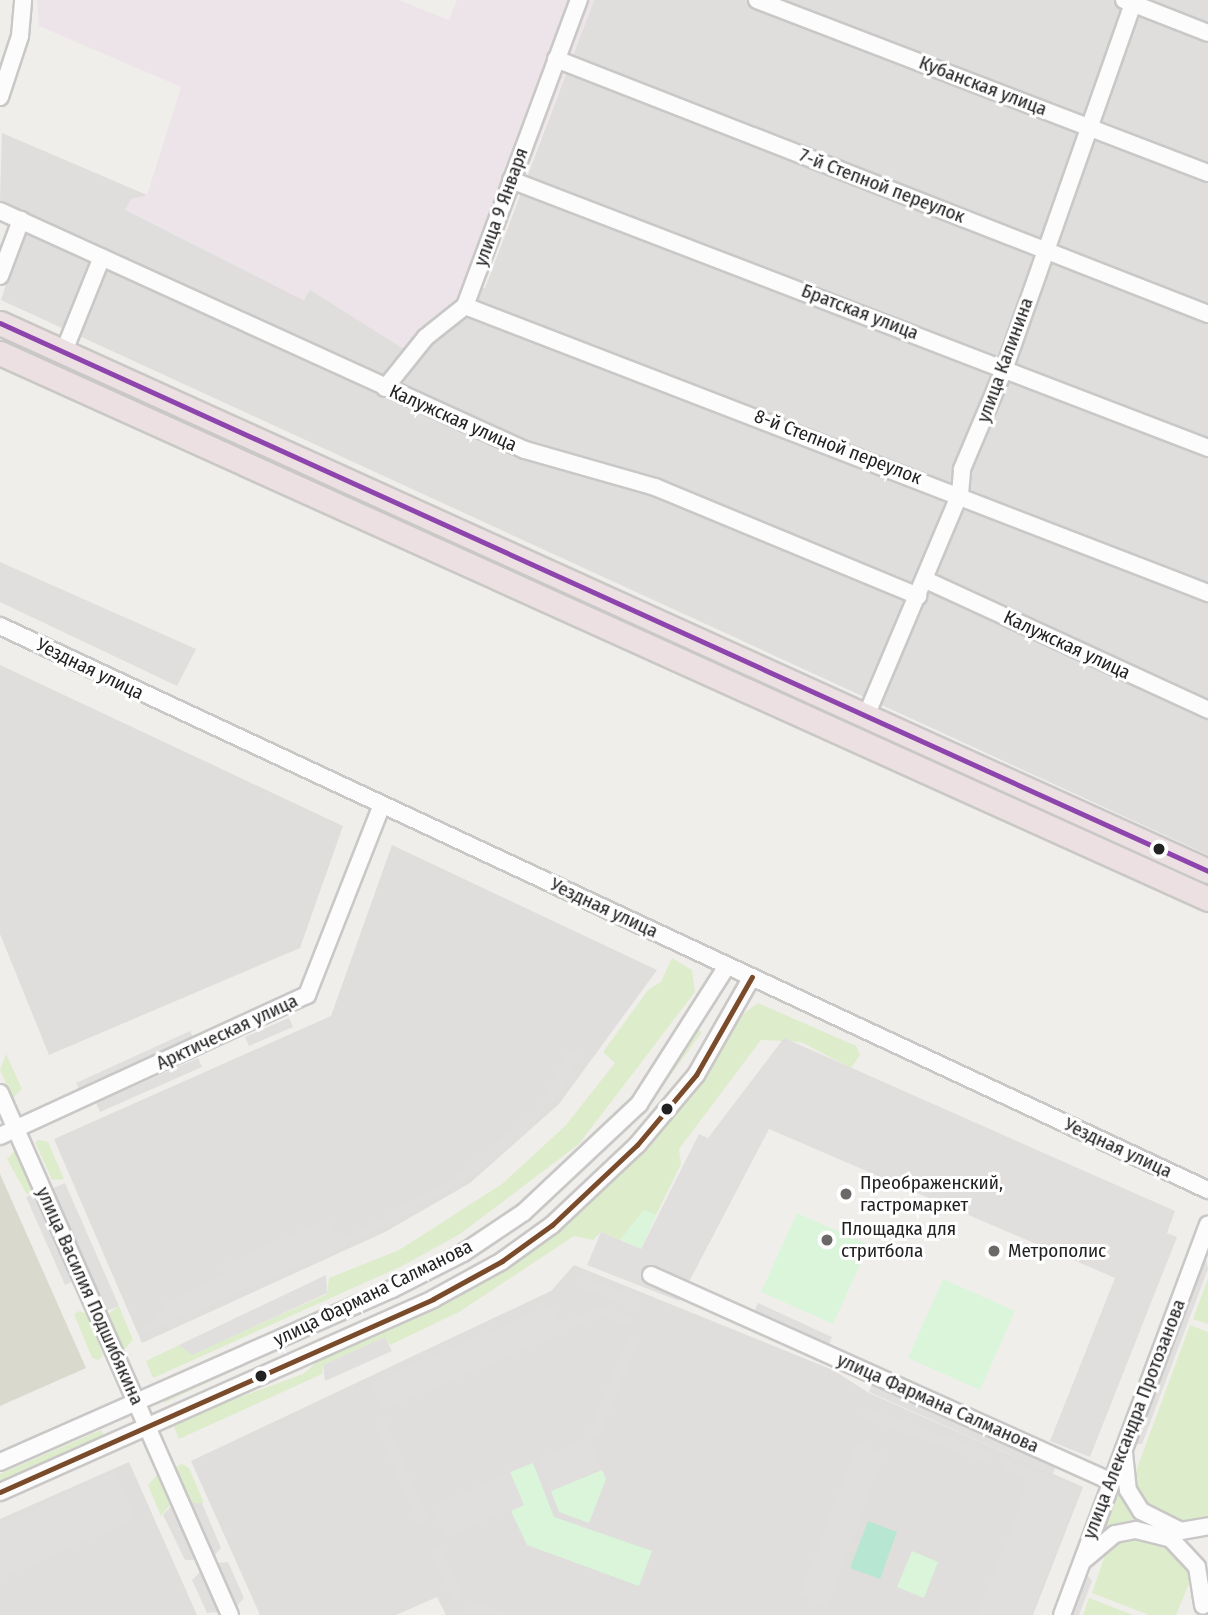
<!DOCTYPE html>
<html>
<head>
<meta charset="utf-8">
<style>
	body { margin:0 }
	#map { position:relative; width:1208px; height:1615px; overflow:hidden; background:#f0eeeb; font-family:"Fira Sans Condensed",sans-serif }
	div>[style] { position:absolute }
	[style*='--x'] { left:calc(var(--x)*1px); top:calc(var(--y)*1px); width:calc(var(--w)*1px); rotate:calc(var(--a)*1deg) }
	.residential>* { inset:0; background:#dfdedc }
	.industrial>* { inset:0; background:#ede4e9 }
	.construction>* { inset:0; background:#d9d9cd }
	.grass>* { inset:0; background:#ddeccb }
	.park>* { inset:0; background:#daf5da }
	.pitch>* { inset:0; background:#b7e6d2 }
	.parking>* { inset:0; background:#e0dfde }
	.roads { filter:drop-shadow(2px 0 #c9c8c7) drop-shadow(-2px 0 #c9c8c7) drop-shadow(0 2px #c9c8c7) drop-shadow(0 -2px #c9c8c7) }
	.minor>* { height:16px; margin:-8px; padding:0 8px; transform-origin:8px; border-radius:8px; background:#fdfcfc }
	.highway>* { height:23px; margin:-11.5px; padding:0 11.5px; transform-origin:11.5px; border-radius:11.5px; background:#ece0e2 }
	.bus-1>* { height:5px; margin:-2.5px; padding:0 2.5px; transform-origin:2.5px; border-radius:2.5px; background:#8e44ad }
	.bus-2>* { height:5px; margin:-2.5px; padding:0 2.5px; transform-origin:2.5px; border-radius:2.5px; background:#7a4b2a }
	.dots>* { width:19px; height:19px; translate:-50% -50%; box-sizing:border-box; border:4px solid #fff; border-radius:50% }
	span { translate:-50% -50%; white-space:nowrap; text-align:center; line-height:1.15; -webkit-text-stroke:6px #fff; paint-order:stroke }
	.street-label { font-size:19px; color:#222 }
	.poi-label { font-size:19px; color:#222 }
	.left { translate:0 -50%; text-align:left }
</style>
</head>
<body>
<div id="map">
	<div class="residential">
		<div style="clip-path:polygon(594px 0,1208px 0,1208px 855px,1px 300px,29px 215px,0 201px,2px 133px,147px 195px,304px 300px,309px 289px,485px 288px)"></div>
		<div style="clip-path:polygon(0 665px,343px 826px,300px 948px,49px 1055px,0 934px)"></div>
		<div style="clip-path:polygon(392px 845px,657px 970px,559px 1104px,470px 1183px,385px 1232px,142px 1343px,54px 1139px,331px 1016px)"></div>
		<div style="clip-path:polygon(574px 1265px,833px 1370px,869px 1393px,1083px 1487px,1033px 1615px,446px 1615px,437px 1597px,396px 1615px,260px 1615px,191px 1461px,551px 1291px)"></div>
		<div style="clip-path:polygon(129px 1462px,197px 1615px,0 1615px,0 1519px)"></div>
	</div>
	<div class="industrial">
		<div style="clip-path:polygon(37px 0,399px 0,449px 20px,457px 0,594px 0,475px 307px,402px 348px,310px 290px,303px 300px,125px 210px,131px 199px,147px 195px,181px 87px,39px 26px)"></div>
	</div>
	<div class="construction">
		<div style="clip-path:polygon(0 1174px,86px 1368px,0 1406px)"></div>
	</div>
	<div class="grass">
		<div style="clip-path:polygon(672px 958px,692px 970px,695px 992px,579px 1144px,460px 1234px,402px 1266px,153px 1378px,146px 1361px,179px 1345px,192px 1354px,327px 1294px,329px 1278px,399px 1250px,502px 1184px,565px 1126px,615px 1063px,603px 1052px,648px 990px,661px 982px)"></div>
		<div style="clip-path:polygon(758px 1003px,856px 1046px,860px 1055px,851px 1068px,801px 1042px,761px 1040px,679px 1149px,681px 1164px,656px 1215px,644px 1210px,620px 1240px,601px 1232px,593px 1240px,574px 1236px,459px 1312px,390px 1345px,385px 1337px,323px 1365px,322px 1374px,179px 1439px,172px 1422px,303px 1374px,323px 1357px,405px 1319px,615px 1173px,734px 1021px)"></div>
		<div style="clip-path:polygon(697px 1029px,702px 1032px,647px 1108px,534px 1217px,467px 1261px,164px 1403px,162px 1398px,530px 1212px,643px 1105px)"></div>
		<div style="clip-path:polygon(6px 1054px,22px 1089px,13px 1098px,0 1070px)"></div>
		<div style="clip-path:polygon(40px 1140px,48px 1142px,64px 1179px,52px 1180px,35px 1142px)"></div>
		<div style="clip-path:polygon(15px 1151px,33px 1188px,27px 1195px,7px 1159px)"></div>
		<div style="clip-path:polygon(1208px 1278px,1208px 1324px,1193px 1319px)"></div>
		<div style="clip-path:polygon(119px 1306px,133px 1340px,124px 1350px,108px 1314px)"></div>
		<div style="clip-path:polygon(79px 1311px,87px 1314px,103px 1355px,99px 1360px,92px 1358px,74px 1314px)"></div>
		<div style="clip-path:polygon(1190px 1325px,1208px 1332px,1208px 1519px,1175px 1524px,1145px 1508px,1132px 1482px)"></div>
		<div style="clip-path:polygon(101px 1430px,104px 1435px,0 1481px,0 1474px)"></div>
		<div style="clip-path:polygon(182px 1464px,189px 1468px,204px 1503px,190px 1503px,175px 1467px)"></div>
		<div style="clip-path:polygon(157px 1475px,170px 1505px,161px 1516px,148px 1485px)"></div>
		<div style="clip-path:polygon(1120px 1487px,1147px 1525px,1103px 1533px)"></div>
		<div style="clip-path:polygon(1133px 1535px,1169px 1544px,1193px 1574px,1176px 1615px,1149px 1615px,1092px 1593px,1109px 1543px)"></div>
		<div style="clip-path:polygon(1089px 1598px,1133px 1615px,1083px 1615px)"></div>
	</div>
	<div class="park">
		<div style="clip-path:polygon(644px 1210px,656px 1215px,641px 1249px,620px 1240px)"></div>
		<div style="clip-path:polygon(797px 1213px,869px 1245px,833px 1324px,761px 1292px)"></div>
		<div style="clip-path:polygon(943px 1279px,1015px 1311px,980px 1390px,908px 1358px)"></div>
		<div style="clip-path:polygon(533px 1463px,554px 1517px,652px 1551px,639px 1586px,527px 1545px,511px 1511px,524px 1505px,510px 1472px)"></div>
		<div style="clip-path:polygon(602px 1470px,606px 1479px,589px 1523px,559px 1512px,551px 1491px)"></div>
		<div style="clip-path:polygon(912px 1551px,938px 1562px,924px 1598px,897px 1587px)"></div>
	</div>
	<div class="pitch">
		<div style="clip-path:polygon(868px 1521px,897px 1532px,880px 1579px,850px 1568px)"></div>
	</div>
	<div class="parking">
		<div style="clip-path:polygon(0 562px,196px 649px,177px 686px,0 602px)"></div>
		<div style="clip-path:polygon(289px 1018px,293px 1027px,249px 1046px,245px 1037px)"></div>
		<div style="clip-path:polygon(190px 1031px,194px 1039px,80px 1091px,76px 1083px)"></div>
		<div style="clip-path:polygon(784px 1038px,1175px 1211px,1167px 1233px,1177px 1237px,1090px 1457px,1050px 1441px,1115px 1278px,769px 1129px,679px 1301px,587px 1265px,601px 1232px,641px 1249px,699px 1134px,708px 1138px)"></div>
		<div style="clip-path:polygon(568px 1051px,580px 1055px,560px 1092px,528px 1130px,465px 1181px,355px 1241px,146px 1333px,144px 1327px,157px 1319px,164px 1303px,224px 1275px,221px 1266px,329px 1218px,338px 1240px,449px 1182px,541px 1105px)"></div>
		<div style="clip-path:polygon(198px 1058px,202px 1067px,100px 1112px,96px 1103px)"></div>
		<div style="clip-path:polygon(65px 1183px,119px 1306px,107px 1311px,53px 1188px)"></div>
		<div style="clip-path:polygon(36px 1193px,74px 1281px,65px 1285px,26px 1197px)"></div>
		<div style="clip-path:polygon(1202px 1239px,1208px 1269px,1142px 1444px,1124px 1444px)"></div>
		<div style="clip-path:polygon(326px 1275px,327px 1293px,192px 1355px,179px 1345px)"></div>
		<div style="clip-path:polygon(578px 1275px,640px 1299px,636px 1309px,574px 1285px)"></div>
		<div style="clip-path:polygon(758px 1303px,832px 1337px,827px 1349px,753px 1314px)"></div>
		<div style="clip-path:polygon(552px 1305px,564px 1332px,383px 1410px,371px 1383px)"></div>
		<div style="clip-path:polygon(601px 1306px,633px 1318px,630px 1327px,602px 1316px,568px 1330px,564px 1322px)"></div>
		<div style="clip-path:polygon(630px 1334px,640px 1338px,598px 1438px,588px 1434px)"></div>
		<div style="clip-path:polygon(385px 1337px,392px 1351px,325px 1381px,323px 1365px)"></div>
		<div style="clip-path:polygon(873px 1382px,1057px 1464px,1053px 1474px,869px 1392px)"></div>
		<div style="clip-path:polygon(864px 1407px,992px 1453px,988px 1463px,861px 1417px)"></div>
		<div style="clip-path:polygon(383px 1416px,428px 1520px,418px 1524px,374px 1420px)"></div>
		<div style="clip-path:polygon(588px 1438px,601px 1469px,550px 1491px,537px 1459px)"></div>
		<div style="clip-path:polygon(857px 1443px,884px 1453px,827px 1607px,800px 1596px)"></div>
		<div style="clip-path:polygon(1005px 1459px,1081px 1488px,1031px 1615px,978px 1615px,1024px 1494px,1023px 1476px,1002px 1467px)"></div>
		<div style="clip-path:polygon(115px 1472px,135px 1519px,0 1579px,0 1523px)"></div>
		<div style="clip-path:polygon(509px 1473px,523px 1504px,445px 1538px,431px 1507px)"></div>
		<div style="clip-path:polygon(190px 1503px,202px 1503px,221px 1548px,213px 1557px)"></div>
		<div style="clip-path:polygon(171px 1506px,196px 1560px,185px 1560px,163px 1515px)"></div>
		<div style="clip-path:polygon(440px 1545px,462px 1597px,453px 1601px,430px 1550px)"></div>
		<div style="clip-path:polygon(228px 1562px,244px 1598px,236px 1607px,217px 1563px)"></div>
		<div style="clip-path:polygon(1080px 1565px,1092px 1581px,1079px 1615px,1061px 1615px)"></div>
		<div style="clip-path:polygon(201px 1571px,220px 1612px,207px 1613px,192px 1580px)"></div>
		<div style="clip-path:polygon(467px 1600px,512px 1615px,462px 1615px)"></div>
	</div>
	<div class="roads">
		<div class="minor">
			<div style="--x:757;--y:0;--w:483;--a:21"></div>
			<div style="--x:1124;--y:0;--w:90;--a:21.4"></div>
			<div style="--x:556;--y:59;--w:700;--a:21.36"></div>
			<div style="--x:0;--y:97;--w:64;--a:-71.8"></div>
			<div style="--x:20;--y:36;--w:36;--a:-85"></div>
			<div style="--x:511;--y:180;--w:747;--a:21.03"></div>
			<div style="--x:0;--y:211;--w:577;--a:24.48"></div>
			<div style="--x:525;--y:450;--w:135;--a:15.9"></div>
			<div style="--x:655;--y:487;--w:285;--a:22.5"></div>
			<div style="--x:0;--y:276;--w:60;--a:-69.4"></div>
			<div style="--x:465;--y:306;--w:797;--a:21.12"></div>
			<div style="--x:64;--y:351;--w:101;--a:-68"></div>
			<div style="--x:385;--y:388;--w:65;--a:-51.2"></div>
			<div style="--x:426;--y:337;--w:50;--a:-38.5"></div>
			<div style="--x:465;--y:306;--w:327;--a:-69.6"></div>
			<div style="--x:926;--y:580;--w:311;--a:24.7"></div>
			<div style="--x:0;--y:626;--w:1333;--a:25.03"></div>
			<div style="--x:866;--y:716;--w:241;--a:-67.1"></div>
			<div style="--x:960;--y:494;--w:25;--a:-85"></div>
			<div style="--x:962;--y:469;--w:111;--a:-67.1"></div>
			<div style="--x:1005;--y:367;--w:389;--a:-70.6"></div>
			<div style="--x:0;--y:1093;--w:570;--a:66.22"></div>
			<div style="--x:0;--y:1136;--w:338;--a:-24.7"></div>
			<div style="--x:307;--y:995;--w:204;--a:-68.5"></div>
			<div style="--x:651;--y:1275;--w:503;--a:24.17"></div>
			<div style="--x:1124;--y:1453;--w:37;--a:84"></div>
			<div style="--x:1128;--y:1490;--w:25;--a:58"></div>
			<div style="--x:1141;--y:1511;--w:45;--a:26.6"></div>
			<div style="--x:1181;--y:1531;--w:27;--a:-10"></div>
			<div style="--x:0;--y:1462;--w:428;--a:-23.8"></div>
			<div style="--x:392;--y:1289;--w:80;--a:-26.9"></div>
			<div style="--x:463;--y:1253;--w:73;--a:-33.9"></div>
			<div style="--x:524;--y:1212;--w:158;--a:-43.2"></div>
			<div style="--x:639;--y:1104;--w:164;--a:-57.5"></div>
			<div style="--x:0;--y:1492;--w:474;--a:-24"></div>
			<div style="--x:433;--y:1299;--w:79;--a:-28.8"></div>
			<div style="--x:502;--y:1261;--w:62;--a:-35.8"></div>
			<div style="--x:552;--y:1225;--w:117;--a:-43.3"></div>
			<div style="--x:637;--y:1145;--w:92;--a:-49.9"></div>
			<div style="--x:696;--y:1075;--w:113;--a:-60.3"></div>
			<div style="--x:1085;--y:1559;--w:39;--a:-40"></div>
			<div style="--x:1115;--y:1534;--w:21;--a:-11"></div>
			<div style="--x:1136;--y:1530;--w:36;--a:14"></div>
			<div style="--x:1171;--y:1539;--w:38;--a:47"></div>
			<div style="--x:1197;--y:1567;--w:39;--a:81"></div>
			<div style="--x:1062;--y:1615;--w:417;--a:-69.5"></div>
		</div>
		<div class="highway">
			<div style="--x:0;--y:323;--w:1326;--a:24.4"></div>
			<div style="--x:0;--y:353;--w:1326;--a:24.32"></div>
		</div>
	</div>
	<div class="bus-1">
		<div style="--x:0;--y:323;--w:1326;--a:24.4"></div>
	</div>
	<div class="bus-2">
		<div style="--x:0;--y:1492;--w:474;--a:-24"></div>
		<div style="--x:433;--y:1299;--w:79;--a:-28.8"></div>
		<div style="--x:502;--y:1261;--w:62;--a:-35.8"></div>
		<div style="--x:552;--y:1225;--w:117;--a:-43.3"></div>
		<div style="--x:637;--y:1145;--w:92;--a:-49.9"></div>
		<div style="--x:696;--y:1075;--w:113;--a:-60.3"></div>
	</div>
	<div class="dots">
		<div style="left:1159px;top:849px;background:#222"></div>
		<div style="left:667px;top:1109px;background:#222"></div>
		<div style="left:846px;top:1194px;background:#6a6968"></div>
		<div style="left:827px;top:1240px;background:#6a6968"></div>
		<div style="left:994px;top:1251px;background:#6a6968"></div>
		<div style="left:261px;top:1376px;background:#222"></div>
	</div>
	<div class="street-label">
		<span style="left:983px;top:86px;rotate:21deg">Кубанская улица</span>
		<span style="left:882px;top:186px;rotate:21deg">7-й Степной переулок</span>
		<span style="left:501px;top:207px;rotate:-70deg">улица 9 Января</span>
		<span style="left:860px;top:312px;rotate:21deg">Братская улица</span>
		<span style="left:1005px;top:360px;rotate:-70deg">улица Калинина</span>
		<span style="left:453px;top:418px;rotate:24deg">Калужская улица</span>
		<span style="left:838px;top:447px;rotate:21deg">8-й Степной переулок</span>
		<span style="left:1067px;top:645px;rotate:25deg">Калужская улица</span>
		<span style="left:90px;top:669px;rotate:26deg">Уездная улица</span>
		<span style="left:604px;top:908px;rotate:25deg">Уездная улица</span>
		<span style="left:227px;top:1032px;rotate:-25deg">Арктическая улица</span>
		<span style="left:1118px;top:1148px;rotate:25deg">Уездная улица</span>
		<span style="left:373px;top:1293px;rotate:-26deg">улица Фармана Салманова</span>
		<span style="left:90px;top:1296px;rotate:66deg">улица Василия Подшибякина</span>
		<span style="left:938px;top:1403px;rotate:24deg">улица Фармана Салманова</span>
		<span style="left:1134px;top:1419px;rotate:-69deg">улица Александра Протозанова</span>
	</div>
	<div class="poi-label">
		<span class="left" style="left:860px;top:1194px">Преображенский,<br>гастромаркет</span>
		<span class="left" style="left:841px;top:1240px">Площадка для<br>стритбола</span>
		<span class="left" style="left:1008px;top:1251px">Метрополис</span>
	</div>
</div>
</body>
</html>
